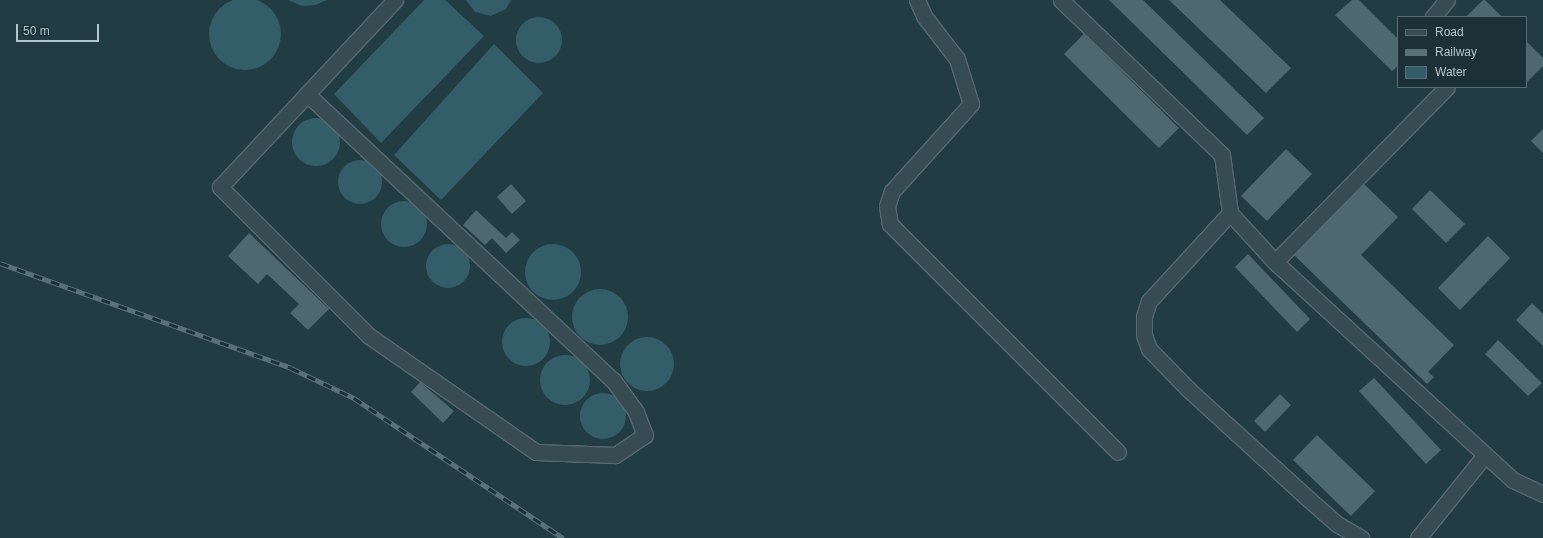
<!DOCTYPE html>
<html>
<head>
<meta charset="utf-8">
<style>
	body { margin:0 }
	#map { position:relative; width:1543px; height:538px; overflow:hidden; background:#223c43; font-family:Helvetica,sans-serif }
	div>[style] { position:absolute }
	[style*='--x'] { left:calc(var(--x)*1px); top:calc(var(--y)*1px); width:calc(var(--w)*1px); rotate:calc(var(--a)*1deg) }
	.water>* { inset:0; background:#335d69 }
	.round { border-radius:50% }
	.building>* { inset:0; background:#4e6870 }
	.roads { filter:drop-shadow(1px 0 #55696f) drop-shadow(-1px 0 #55696f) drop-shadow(0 1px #55696f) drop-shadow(0 -1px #55696f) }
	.minor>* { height:15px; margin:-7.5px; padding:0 7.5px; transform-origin:7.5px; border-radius:7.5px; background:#374c52 }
	.rail>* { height:4.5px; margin-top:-2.25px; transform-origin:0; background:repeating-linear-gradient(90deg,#1c3137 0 9px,#59727a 0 18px); box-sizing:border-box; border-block:1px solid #59727a }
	span { translate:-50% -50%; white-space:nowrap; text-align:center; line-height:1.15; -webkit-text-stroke:3.5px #1c3137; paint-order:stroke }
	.legend { position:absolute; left:1397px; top:16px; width:130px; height:72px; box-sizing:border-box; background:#1c3137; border:1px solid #596d73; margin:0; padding:5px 7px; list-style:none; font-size:12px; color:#b4c6cc }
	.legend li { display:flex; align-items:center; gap:8px; height:20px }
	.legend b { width:20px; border:1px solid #596d73 }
	.scale { position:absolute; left:16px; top:24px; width:83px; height:18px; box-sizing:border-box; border:2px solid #b4c6cc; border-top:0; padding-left:5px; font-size:12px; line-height:14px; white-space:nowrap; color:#b4c6cc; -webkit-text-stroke:3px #1c3137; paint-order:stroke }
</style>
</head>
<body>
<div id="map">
	<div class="water">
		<div class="round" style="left:209px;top:-2px;width:72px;height:72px"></div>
		<div style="clip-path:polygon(288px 0,327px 0,315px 5px,302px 6px)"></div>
		<div style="clip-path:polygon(424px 0,445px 0,484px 36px,381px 143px,334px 94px)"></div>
		<div style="clip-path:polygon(466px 0,511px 0,506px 9px,491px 16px,475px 12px)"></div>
		<div class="round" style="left:516px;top:17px;width:46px;height:46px"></div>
		<div style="clip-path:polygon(494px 44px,543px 93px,441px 200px,394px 155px)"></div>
		<div class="round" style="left:292px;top:118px;width:48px;height:48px"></div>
		<div class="round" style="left:338px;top:160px;width:44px;height:44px"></div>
		<div class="round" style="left:381px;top:201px;width:46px;height:46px"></div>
		<div class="round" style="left:426px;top:244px;width:44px;height:44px"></div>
		<div class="round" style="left:525px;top:244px;width:56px;height:56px"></div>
		<div class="round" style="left:572px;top:289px;width:56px;height:56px"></div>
		<div class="round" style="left:502px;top:318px;width:48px;height:48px"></div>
		<div class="round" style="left:620px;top:337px;width:54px;height:54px"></div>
		<div class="round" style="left:540px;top:355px;width:50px;height:50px"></div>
		<div class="round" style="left:580px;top:393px;width:46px;height:46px"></div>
	</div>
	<div class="building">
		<div style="clip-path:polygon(1109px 0,1143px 0,1264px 118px,1247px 135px)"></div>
		<div style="clip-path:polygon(1169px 0,1220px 0,1291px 68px,1266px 93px)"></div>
		<div style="clip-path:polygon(1352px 0,1359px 0,1398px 39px,1398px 66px,1392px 71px,1335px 15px)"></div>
		<div style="clip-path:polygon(1483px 0,1485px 0,1502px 17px,1466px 17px)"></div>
		<div style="clip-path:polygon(1084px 34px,1179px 128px,1159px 148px,1064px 54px)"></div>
		<div style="clip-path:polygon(1526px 41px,1543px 58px,1543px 66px,1526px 83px)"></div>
		<div style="clip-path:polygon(1543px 129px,1543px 153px,1531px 141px)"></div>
		<div style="clip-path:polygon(1286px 149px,1312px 174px,1267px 221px,1241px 196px)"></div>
		<div style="clip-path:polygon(511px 184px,526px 201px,512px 214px,497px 197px)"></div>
		<div style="clip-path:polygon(1364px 184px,1398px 217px,1361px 255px,1454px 345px,1428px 372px,1434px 377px,1427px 384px,1294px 255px)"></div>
		<div style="clip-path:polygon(1430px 190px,1465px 224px,1446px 243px,1412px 209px)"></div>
		<div style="clip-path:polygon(476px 210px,506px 238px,512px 232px,520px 240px,506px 253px,492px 238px,485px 245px,463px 225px)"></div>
		<div style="clip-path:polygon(249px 233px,329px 309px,308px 330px,290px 313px,299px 304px,267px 274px,258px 284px,228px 256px)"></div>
		<div style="clip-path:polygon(1488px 236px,1510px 258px,1460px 310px,1438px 288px)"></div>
		<div style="clip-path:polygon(1248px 254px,1310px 319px,1297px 332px,1235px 267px)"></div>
		<div style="clip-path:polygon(1532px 303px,1543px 314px,1543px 346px,1516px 320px)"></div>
		<div style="clip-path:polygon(1498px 340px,1542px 383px,1528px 396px,1485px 354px)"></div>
		<div style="clip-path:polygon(1374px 378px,1441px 450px,1426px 464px,1359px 391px)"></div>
		<div style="clip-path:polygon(420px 382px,454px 411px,443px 423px,411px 392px)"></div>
		<div style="clip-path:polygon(1280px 394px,1291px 405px,1265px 432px,1254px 421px)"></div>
		<div style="clip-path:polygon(1317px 435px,1375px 491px,1351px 516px,1293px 460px)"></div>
	</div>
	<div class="roads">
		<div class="minor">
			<div style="--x:917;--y:0;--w:17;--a:66"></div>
			<div style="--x:924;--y:16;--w:54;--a:52.5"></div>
			<div style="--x:957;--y:59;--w:47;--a:72.7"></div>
			<div style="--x:971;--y:104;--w:118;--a:132.2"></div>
			<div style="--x:892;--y:191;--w:16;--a:108"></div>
			<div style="--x:887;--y:206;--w:18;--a:81"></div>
			<div style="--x:890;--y:224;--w:322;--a:45"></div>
			<div style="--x:1061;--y:0;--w:223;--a:43.9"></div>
			<div style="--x:1222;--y:155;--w:59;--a:82.1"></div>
			<div style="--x:1230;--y:213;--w:67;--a:47.4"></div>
			<div style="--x:1275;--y:262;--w:323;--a:42.5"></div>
			<div style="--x:1513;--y:480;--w:33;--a:25"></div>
			<div style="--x:1433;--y:17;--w:22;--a:-51"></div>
			<div style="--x:307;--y:94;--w:419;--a:43.1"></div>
			<div style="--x:613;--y:380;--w:39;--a:54"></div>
			<div style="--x:636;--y:412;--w:25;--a:69"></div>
			<div style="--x:645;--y:435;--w:36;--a:146"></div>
			<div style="--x:615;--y:455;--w:79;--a:-177.8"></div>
			<div style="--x:536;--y:452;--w:203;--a:-145.2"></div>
			<div style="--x:369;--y:336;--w:211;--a:-135"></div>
			<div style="--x:220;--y:187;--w:127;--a:-46.9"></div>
			<div style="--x:307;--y:94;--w:129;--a:-46.9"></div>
			<div style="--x:1230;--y:213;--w:120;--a:132.6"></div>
			<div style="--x:1149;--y:301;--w:16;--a:108"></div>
			<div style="--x:1144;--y:316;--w:19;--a:90"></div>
			<div style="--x:1144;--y:335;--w:15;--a:70"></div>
			<div style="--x:1149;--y:349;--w:56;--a:45.7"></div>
			<div style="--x:1188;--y:389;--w:157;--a:42.4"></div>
			<div style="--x:1304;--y:495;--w:44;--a:41.3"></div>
			<div style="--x:1337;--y:524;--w:28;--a:30"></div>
			<div style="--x:1275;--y:262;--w:245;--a:-45.5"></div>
			<div style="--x:1418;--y:538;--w:107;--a:-51.1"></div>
		</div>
	</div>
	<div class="rail">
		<div style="--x:0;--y:263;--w:309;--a:19.8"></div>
		<div style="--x:291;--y:368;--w:70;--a:25.5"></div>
		<div style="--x:354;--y:398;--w:252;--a:33.8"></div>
	</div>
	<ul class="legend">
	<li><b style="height:5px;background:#374c52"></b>Road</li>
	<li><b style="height:5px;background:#59727a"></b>Railway</li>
	<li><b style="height:11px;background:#335d69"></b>Water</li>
	</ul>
	<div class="scale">50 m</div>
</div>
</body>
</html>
